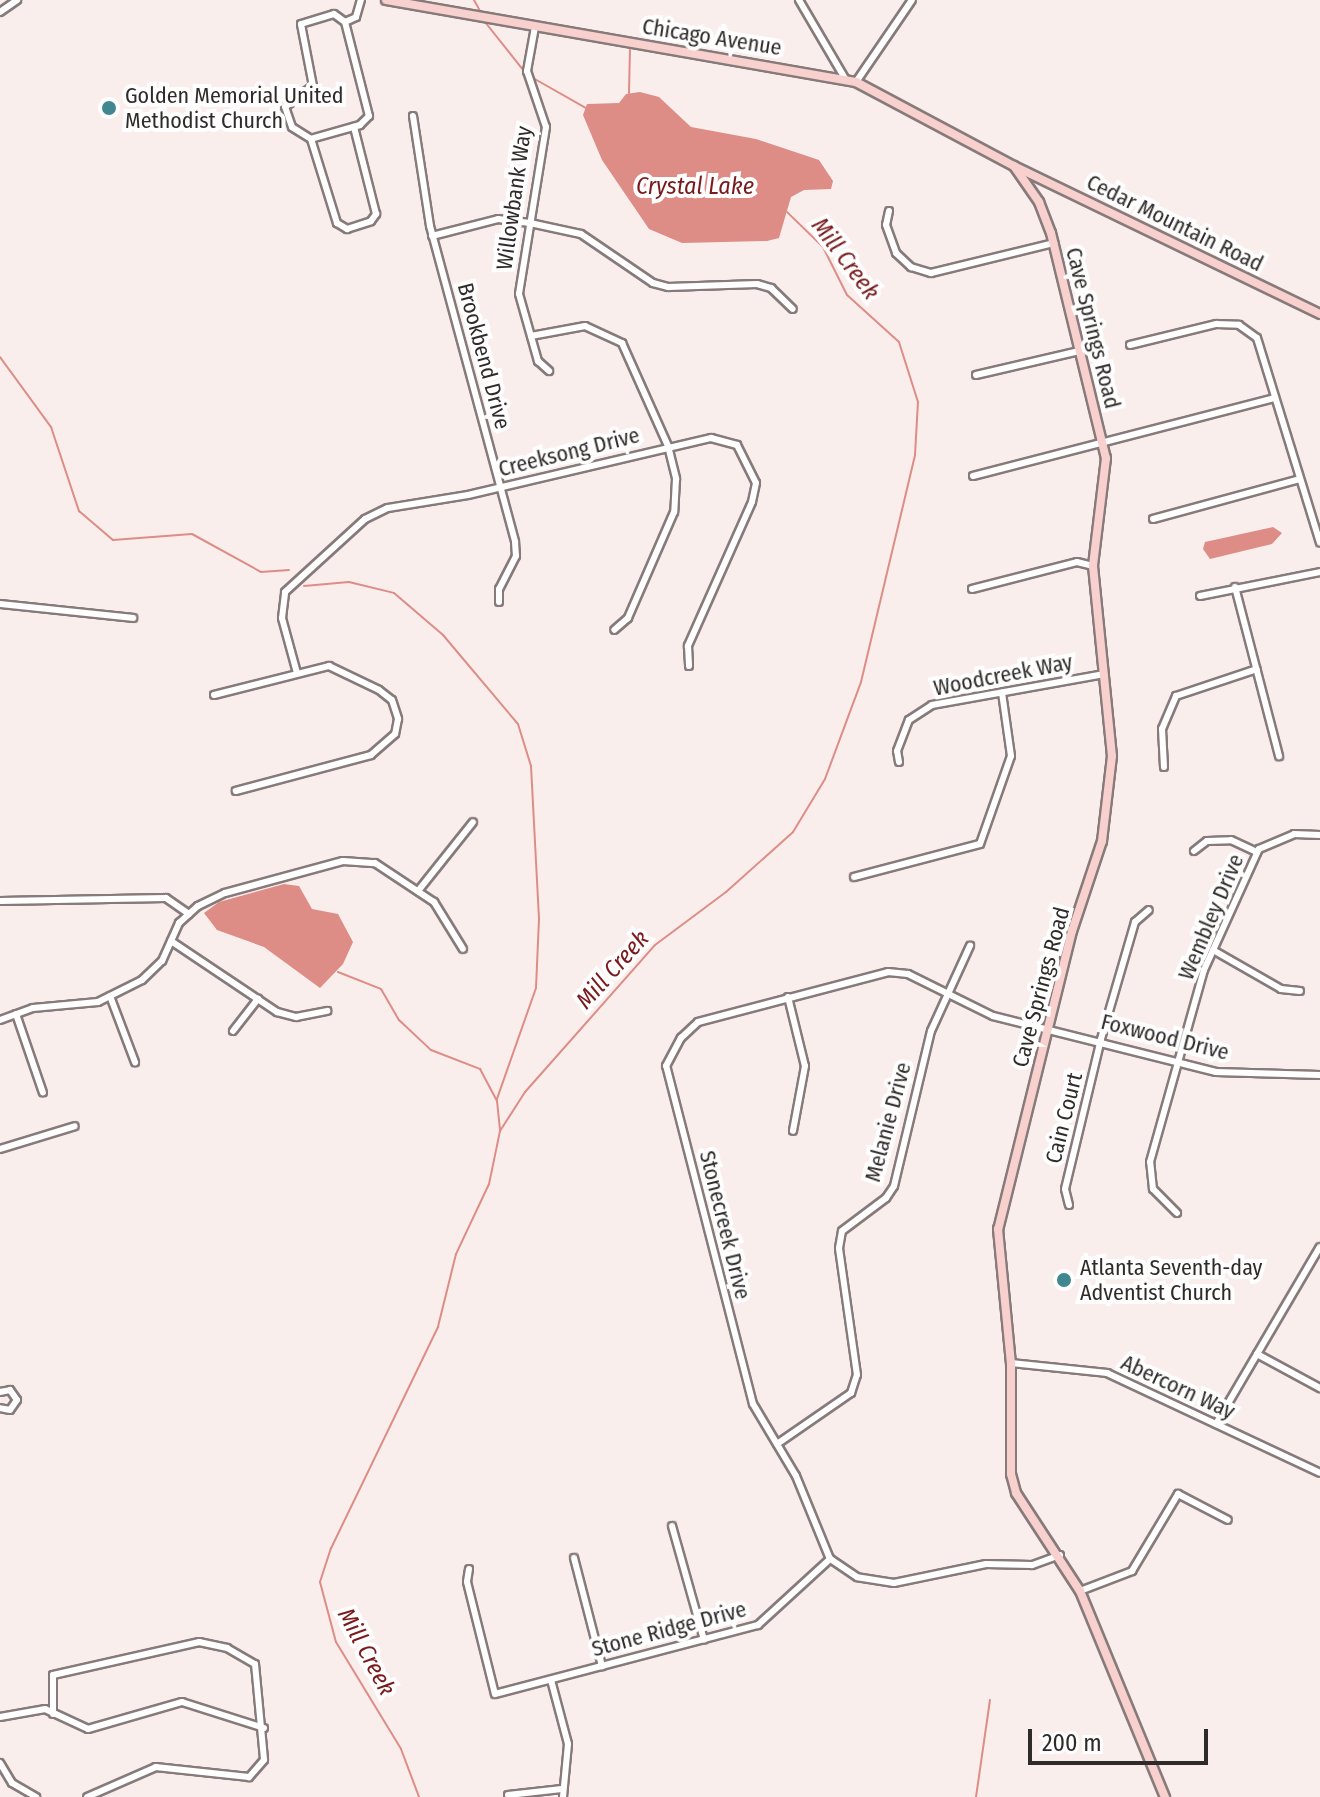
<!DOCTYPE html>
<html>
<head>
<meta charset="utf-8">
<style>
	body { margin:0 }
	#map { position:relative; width:1320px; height:1797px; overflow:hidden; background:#faeeed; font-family:"Fira Sans Condensed",sans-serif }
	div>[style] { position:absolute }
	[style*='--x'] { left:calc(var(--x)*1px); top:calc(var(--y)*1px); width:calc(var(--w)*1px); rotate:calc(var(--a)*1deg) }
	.water>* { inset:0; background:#dd8d86 }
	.stream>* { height:2px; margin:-1px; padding:0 1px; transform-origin:1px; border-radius:1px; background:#dd8d86 }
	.roads { filter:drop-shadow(2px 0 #867b7a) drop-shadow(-2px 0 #867b7a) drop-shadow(0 2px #867b7a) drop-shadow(0 -2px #867b7a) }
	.street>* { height:6px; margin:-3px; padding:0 3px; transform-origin:3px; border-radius:3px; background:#fff }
	.secondary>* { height:8px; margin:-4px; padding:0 4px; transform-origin:4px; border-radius:4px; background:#f8d0ce }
	.dots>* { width:22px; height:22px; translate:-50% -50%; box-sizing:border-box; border:4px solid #fefefe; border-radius:50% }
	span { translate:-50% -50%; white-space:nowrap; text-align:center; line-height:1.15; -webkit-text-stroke:8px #fefefe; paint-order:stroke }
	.street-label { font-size:22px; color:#302b2b }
	.poi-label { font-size:22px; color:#302b2b }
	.left { translate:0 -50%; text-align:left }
	.water-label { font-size:24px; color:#791a1c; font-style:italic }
	.scale { position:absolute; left:1028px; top:1729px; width:180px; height:36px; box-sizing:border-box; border:4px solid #302b2b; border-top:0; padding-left:10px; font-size:24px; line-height:28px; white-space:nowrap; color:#302b2b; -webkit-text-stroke:6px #fefefe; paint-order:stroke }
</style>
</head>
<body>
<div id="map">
	<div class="water">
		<div style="clip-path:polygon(640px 92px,659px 97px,691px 127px,756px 139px,819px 160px,833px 181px,831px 189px,804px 190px,791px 197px,779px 238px,767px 241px,682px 243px,649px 229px,602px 160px,583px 115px,587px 104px,619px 103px,626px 94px)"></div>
		<div style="clip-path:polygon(1273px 527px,1282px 533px,1272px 544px,1210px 559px,1203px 549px,1205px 542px)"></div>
		<div style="clip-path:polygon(284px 884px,299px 886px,312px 909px,338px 914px,353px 942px,343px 964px,320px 988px,264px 947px,217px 930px,204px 913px,219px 902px)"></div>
	</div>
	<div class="stream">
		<div style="--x:474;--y:0;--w:13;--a:61"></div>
		<div style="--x:485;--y:22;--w:63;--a:51.5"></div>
		<div style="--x:533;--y:78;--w:61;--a:29.5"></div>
		<div style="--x:629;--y:93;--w:43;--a:-88.7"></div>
		<div style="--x:0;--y:357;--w:87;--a:53.9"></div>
		<div style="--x:51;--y:427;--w:89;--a:71.6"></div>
		<div style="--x:79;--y:511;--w:45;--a:40.5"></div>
		<div style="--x:113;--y:540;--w:79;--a:-4.3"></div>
		<div style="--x:192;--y:534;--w:79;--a:28.8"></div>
		<div style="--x:261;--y:572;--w:28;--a:-4"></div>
		<div style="--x:304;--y:586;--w:45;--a:-5.1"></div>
		<div style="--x:349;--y:582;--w:46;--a:13.7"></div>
		<div style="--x:394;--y:593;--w:65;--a:40.6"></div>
		<div style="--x:443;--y:635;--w:116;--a:49.9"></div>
		<div style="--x:518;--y:724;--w:44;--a:72.8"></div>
		<div style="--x:531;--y:766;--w:153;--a:87"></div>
		<div style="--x:539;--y:919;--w:69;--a:92.5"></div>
		<div style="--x:536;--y:988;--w:118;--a:109.4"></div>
		<div style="--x:338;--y:972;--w:46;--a:21.6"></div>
		<div style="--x:381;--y:989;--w:36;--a:60"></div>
		<div style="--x:399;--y:1020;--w:44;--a:43.2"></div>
		<div style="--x:431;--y:1050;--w:53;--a:21.2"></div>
		<div style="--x:480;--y:1069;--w:36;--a:62"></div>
		<div style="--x:497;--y:1101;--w:30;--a:84"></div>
		<div style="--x:500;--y:1131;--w:54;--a:101.7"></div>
		<div style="--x:489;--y:1184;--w:77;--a:115.2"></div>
		<div style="--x:456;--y:1254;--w:75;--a:103.9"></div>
		<div style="--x:438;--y:1327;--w:246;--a:115.8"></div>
		<div style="--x:331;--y:1548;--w:36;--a:108"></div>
		<div style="--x:320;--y:1582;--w:62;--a:75.1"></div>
		<div style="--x:336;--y:1642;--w:125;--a:58.7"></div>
		<div style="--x:401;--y:1749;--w:51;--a:69.4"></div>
		<div style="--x:500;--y:1131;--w:46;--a:-57.3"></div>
		<div style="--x:525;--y:1092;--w:196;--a:-48.5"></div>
		<div style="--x:655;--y:945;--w:89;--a:-36.7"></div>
		<div style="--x:726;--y:892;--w:90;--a:-41.8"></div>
		<div style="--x:793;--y:832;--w:62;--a:-58.9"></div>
		<div style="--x:825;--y:779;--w:103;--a:-69.6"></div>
		<div style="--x:861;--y:682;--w:233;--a:-76.6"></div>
		<div style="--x:915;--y:455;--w:53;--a:-86.8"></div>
		<div style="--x:918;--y:402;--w:63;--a:-107.6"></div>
		<div style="--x:899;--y:342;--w:70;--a:-137.9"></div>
		<div style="--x:847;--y:295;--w:54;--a:-116.6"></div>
		<div style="--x:823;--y:247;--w:50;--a:-135.8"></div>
		<div style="--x:976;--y:1797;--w:98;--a:-81.8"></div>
	</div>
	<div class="roads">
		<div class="street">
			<div style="--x:799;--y:0;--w:93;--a:59.6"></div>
			<div style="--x:0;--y:12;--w:21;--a:-35"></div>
			<div style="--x:334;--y:14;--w:14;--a:36"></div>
			<div style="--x:345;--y:22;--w:97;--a:75.7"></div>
			<div style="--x:369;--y:116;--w:13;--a:135"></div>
			<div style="--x:360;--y:125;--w:51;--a:164.1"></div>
			<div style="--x:311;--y:139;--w:22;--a:-148"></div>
			<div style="--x:292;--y:127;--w:21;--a:-109"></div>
			<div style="--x:285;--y:107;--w:35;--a:-37"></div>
			<div style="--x:313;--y:86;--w:63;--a:-101"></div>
			<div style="--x:301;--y:24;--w:34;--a:-17"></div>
			<div style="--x:345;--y:22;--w:12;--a:-24"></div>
			<div style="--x:356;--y:17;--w:18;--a:-74"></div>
			<div style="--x:535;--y:27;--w:45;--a:100.3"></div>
			<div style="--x:527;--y:71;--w:59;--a:71.3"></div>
			<div style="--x:546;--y:127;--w:169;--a:99.2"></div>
			<div style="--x:519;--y:294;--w:70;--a:74.2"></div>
			<div style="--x:538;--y:361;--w:15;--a:42"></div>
			<div style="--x:856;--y:82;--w:99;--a:-55.7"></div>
			<div style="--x:413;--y:116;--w:111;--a:81.2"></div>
			<div style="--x:430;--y:226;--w:327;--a:74.9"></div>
			<div style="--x:515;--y:542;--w:14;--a:86"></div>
			<div style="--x:516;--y:556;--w:37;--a:117"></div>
			<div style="--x:499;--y:589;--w:13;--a:90"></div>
			<div style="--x:311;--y:139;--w:88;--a:72.8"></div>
			<div style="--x:337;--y:223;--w:12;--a:31"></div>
			<div style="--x:347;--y:229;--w:25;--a:-18"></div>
			<div style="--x:371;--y:221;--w:9;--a:-54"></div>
			<div style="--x:376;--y:214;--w:90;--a:-104.2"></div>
			<div style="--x:889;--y:211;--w:14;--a:102"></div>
			<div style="--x:886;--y:225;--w:30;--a:70"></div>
			<div style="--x:896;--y:253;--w:21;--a:43"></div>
			<div style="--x:911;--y:267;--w:21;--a:17"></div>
			<div style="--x:931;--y:273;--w:127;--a:-13.7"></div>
			<div style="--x:432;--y:236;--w:68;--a:-14.4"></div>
			<div style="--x:498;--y:219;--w:32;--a:7"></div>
			<div style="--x:530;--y:223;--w:52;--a:12.2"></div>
			<div style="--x:581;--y:234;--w:87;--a:34.2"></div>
			<div style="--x:653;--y:283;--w:16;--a:15"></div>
			<div style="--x:668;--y:287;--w:89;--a:-1.9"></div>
			<div style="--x:757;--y:284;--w:15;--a:16"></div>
			<div style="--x:771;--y:288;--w:30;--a:44"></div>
			<div style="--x:531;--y:336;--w:55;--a:-10.5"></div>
			<div style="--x:585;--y:326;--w:41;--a:24.7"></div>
			<div style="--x:622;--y:343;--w:113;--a:65.9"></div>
			<div style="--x:668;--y:446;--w:34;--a:76"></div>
			<div style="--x:676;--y:479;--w:33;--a:93"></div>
			<div style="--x:674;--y:512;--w:116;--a:113.5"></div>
			<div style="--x:628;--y:618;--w:18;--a:139"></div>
			<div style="--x:1130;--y:345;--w:89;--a:-13.7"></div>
			<div style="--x:1216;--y:324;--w:23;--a:2"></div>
			<div style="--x:1239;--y:325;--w:22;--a:36"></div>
			<div style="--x:1257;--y:338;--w:214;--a:72.9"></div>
			<div style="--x:976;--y:375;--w:106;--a:-13.1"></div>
			<div style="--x:973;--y:476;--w:312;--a:-14.5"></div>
			<div style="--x:1153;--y:519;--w:149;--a:-15.2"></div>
			<div style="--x:1235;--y:587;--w:175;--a:75.4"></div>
			<div style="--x:972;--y:589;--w:108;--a:-14.4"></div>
			<div style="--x:1077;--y:562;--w:16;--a:14"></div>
			<div style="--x:1200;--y:596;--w:122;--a:-11.3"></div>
			<div style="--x:0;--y:604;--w:134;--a:6"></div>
			<div style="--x:297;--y:673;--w:57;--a:-105.3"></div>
			<div style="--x:282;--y:618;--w:26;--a:-83"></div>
			<div style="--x:285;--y:592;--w:108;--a:-42.4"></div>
			<div style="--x:365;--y:519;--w:25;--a:-26"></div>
			<div style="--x:388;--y:508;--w:81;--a:-9.2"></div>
			<div style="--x:468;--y:495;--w:250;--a:-13.2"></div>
			<div style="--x:711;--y:438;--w:27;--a:15"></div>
			<div style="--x:737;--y:445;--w:42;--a:63.4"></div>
			<div style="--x:756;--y:483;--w:19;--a:102"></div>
			<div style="--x:752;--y:502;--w:158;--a:114"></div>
			<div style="--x:688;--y:646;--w:20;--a:87"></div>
			<div style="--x:214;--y:695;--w:119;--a:-14.2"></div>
			<div style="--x:329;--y:666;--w:55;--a:25.6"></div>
			<div style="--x:379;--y:690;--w:16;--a:38"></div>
			<div style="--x:392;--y:700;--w:20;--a:72"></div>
			<div style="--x:398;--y:719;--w:15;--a:101"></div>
			<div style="--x:395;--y:734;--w:32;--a:139"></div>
			<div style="--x:371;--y:755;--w:140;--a:165.1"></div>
			<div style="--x:899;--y:762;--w:11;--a:-100"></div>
			<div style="--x:897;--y:751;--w:33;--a:-69"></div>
			<div style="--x:909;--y:720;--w:27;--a:-33"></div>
			<div style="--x:932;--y:705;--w:175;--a:-10.2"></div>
			<div style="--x:1164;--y:767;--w:38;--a:-93"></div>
			<div style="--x:1162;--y:729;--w:36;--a:-67"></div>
			<div style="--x:1176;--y:696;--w:85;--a:-18.4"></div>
			<div style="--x:1194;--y:851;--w:16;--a:-38"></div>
			<div style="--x:1207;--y:841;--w:24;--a:-2"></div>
			<div style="--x:1231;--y:840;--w:29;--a:25"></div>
			<div style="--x:854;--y:877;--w:130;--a:-14.7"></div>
			<div style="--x:980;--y:844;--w:93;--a:-70.6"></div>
			<div style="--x:1011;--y:756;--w:64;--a:-98.1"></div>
			<div style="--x:418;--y:891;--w:88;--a:-51.4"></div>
			<div style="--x:0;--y:901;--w:166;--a:-1"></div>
			<div style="--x:166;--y:898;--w:28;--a:35"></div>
			<div style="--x:171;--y:941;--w:128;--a:33.8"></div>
			<div style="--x:277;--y:1012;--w:20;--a:15"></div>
			<div style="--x:296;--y:1017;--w:32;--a:-11"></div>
			<div style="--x:1213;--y:950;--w:78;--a:29.8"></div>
			<div style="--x:1281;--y:989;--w:19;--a:6"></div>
			<div style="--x:110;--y:996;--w:71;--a:69.3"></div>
			<div style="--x:788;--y:997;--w:71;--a:76.2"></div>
			<div style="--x:805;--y:1066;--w:66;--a:100.5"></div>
			<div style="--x:16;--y:1014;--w:83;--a:71.1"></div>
			<div style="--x:0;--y:1020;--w:35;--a:-20"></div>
			<div style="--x:33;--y:1008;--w:65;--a:-5.3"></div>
			<div style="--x:98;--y:1002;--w:49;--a:-26.6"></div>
			<div style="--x:142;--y:980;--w:28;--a:-44"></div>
			<div style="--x:162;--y:961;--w:42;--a:-65.9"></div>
			<div style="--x:179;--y:923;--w:25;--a:-42"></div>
			<div style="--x:198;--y:906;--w:30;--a:-26"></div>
			<div style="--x:225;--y:893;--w:122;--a:-15.2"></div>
			<div style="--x:343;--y:861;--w:32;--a:4"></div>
			<div style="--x:375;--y:863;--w:71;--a:33.5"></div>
			<div style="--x:434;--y:902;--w:55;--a:58.3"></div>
			<div style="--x:233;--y:1031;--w:41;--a:-52"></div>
			<div style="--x:0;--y:1149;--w:78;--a:-17"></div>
			<div style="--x:1069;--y:1205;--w:16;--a:-104"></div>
			<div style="--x:1065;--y:1189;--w:154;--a:-76.5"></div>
			<div style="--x:1101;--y:1039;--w:122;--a:-73.8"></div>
			<div style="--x:1135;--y:922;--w:18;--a:-41"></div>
			<div style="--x:1177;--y:1213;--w:34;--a:-135"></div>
			<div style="--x:1153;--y:1189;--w:27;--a:-96"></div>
			<div style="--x:1150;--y:1162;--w:199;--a:-74.3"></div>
			<div style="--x:1204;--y:970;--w:133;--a:-65.6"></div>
			<div style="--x:1259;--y:849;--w:38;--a:-23"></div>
			<div style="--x:1294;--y:834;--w:26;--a:2"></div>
			<div style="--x:1257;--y:1354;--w:72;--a:28.4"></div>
			<div style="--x:1011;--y:1363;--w:97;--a:5.9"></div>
			<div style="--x:1107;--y:1373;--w:235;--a:25.1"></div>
			<div style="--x:0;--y:1392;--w:10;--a:-11"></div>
			<div style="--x:10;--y:1390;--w:12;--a:55"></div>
			<div style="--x:17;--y:1400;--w:12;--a:125"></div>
			<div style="--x:10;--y:1410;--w:10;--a:-169"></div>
			<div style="--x:1216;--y:1424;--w:205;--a:-59.6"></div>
			<div style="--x:777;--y:1444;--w:90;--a:-34.6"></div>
			<div style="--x:851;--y:1393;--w:19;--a:-72"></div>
			<div style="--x:857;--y:1375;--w:128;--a:-98.1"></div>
			<div style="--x:839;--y:1248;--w:17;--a:-80"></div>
			<div style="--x:842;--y:1231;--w:55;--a:-36.9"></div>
			<div style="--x:886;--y:1198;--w:14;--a:-56"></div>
			<div style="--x:894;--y:1186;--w:159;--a:-76.6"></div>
			<div style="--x:931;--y:1031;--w:94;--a:-65.4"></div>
			<div style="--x:672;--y:1526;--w:118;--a:74.3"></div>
			<div style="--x:1060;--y:1555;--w:30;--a:160"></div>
			<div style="--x:1032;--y:1565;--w:46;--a:-178.8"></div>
			<div style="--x:986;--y:1564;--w:94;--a:168.3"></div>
			<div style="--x:894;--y:1583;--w:37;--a:-171"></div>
			<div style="--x:857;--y:1577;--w:32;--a:-146"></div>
			<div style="--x:830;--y:1559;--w:90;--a:-112.3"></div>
			<div style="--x:796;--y:1476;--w:84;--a:-120.8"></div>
			<div style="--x:753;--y:1404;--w:349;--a:-104.4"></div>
			<div style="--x:666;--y:1066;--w:32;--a:-62"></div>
			<div style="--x:681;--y:1038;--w:23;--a:-43"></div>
			<div style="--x:698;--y:1022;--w:196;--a:-14.7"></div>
			<div style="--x:888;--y:972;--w:20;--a:6"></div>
			<div style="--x:908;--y:974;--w:95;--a:26.3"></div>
			<div style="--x:993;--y:1016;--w:230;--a:14.1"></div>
			<div style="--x:1216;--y:1072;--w:104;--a:1.7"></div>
			<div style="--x:574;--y:1558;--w:112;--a:75.5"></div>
			<div style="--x:469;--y:1569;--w:13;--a:99"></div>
			<div style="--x:467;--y:1582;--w:115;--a:76"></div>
			<div style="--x:495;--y:1694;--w:272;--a:-14.7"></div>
			<div style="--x:758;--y:1625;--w:98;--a:-42.5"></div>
			<div style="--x:1080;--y:1591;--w:56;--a:-21"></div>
			<div style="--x:1132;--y:1571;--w:90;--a:-59.1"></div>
			<div style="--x:1178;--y:1494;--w:56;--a:27.5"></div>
			<div style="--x:551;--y:1680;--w:66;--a:75.1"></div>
			<div style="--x:568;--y:1744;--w:53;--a:95.4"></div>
			<div style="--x:53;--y:1714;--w:39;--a:-90"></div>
			<div style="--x:53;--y:1675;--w:150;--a:-12.7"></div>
			<div style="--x:199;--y:1642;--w:29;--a:12"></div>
			<div style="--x:227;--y:1648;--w:32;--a:30"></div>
			<div style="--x:255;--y:1664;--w:96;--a:84.6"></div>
			<div style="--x:264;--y:1760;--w:23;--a:131"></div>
			<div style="--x:249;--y:1777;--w:94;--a:-173.9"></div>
			<div style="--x:156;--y:1767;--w:75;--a:156.5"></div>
			<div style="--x:0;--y:1717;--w:46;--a:-10.1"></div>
			<div style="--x:45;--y:1709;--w:47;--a:24.9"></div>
			<div style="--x:88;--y:1729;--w:98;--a:-16"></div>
			<div style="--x:182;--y:1702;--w:86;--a:17.6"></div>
			<div style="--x:0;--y:1763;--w:23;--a:59"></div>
			<div style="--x:12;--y:1783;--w:28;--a:30"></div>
			<div style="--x:508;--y:1795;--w:54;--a:-6.3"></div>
		</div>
		<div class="secondary">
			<div style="--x:386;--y:0;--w:477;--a:9.9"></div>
			<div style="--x:856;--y:82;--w:179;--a:28"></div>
			<div style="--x:1014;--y:166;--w:340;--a:25.8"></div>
			<div style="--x:1014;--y:166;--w:44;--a:55.2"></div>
			<div style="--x:1039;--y:202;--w:33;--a:69"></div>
			<div style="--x:1051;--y:233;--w:232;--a:76.3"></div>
			<div style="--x:1106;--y:458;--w:109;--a:96.9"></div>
			<div style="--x:1093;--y:566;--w:191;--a:84.3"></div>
			<div style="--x:1112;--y:756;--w:86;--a:96.7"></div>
			<div style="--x:1102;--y:841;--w:95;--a:108.4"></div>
			<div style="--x:1072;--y:931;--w:307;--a:103.9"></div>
			<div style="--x:998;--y:1229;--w:135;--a:84.5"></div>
			<div style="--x:1011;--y:1363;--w:111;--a:90"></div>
			<div style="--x:1011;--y:1474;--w:20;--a:75"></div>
			<div style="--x:1016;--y:1493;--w:117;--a:56.9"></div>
			<div style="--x:1080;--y:1591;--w:223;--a:67.6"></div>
		</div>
	</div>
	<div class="dots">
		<div style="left:109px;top:108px;background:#40878f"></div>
		<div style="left:1064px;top:1280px;background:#40878f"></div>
	</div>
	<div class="street-label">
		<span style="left:712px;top:37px;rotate:9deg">Chicago Avenue</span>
		<span style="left:514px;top:198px;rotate:-82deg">Willowbank Way</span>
		<span style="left:1175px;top:223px;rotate:26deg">Cedar Mountain Road</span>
		<span style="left:1093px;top:328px;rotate:76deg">Cave Springs Road</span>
		<span style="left:484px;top:356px;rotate:75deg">Brookbend Drive</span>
		<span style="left:569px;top:452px;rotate:-14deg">Creeksong Drive</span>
		<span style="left:1003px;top:675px;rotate:-11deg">Woodcreek Way</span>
		<span style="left:1211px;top:917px;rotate:-67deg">Wembley Drive</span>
		<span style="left:1041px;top:987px;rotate:-75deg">Cave Springs Road</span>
		<span style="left:1165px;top:1037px;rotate:14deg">Foxwood Drive</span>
		<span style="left:1064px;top:1118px;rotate:-76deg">Cain Court</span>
		<span style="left:888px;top:1122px;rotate:-75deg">Melanie Drive</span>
		<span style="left:725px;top:1225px;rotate:76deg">Stonecreek Drive</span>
		<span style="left:1178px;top:1387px;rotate:25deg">Abercorn Way</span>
		<span style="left:669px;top:1629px;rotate:-15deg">Stone Ridge Drive</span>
	</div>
	<div class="poi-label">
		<span class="left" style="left:125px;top:108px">Golden Memorial United<br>Methodist Church</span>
		<span class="left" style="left:1080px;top:1280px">Atlanta Seventh-day<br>Adventist Church</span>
	</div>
	<div class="water-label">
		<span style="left:695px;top:187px">Crystal Lake</span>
		<span style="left:845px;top:259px;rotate:53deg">Mill Creek</span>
		<span style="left:613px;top:970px;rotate:-48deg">Mill Creek</span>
		<span style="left:366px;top:1652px;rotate:62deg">Mill Creek</span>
	</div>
	<div class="scale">200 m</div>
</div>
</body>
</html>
